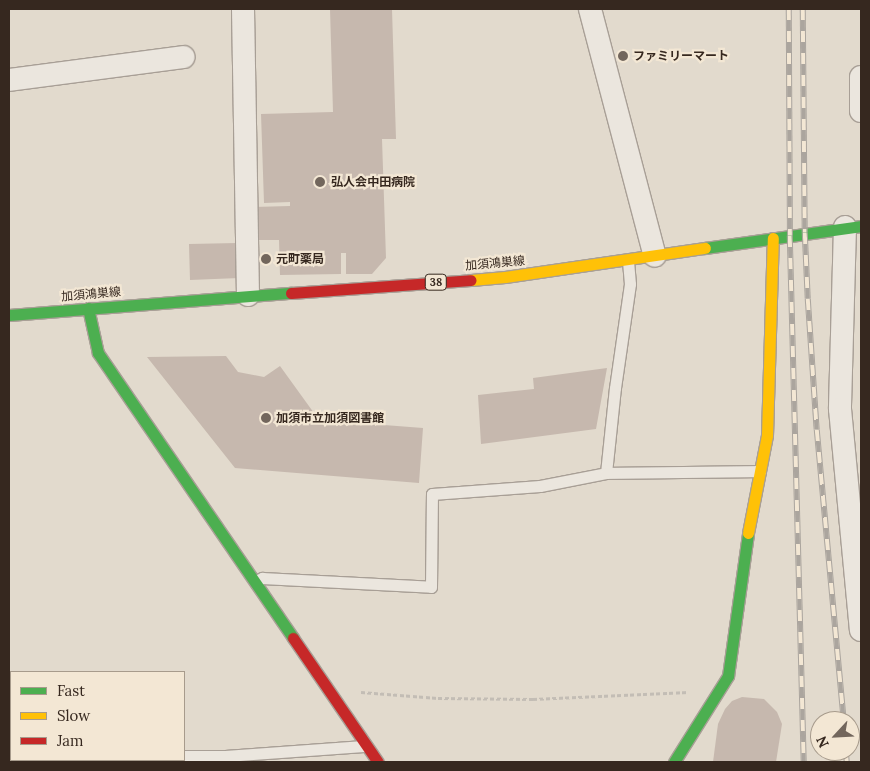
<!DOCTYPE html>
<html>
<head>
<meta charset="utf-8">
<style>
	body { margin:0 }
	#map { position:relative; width:870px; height:771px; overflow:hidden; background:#e2dacd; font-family:Lora,"Noto Sans JP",serif }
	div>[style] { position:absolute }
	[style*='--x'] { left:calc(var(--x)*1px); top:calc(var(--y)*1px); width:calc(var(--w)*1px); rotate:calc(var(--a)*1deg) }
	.building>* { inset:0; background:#c6b8ae }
	.path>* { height:3px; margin-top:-1.5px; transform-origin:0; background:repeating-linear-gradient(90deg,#c3bdb5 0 4px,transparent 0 6.5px) }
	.roads { filter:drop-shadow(1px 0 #a89f96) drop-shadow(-1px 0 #a89f96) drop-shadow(0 1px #a89f96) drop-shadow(0 -1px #a89f96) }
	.lane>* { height:11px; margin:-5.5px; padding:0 5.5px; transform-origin:5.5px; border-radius:5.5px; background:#ebe6de }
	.street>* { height:22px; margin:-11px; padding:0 11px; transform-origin:11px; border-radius:11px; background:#ebe6de }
	.fast>* { height:11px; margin:-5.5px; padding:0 5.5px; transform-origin:5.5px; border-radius:5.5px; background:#4caf50 }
	.slow>* { height:11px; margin:-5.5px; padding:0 5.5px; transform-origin:5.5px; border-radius:5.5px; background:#ffc107 }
	.jam>* { height:11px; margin:-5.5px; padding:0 5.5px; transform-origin:5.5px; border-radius:5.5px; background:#c62828 }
	.rail>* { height:5.5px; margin-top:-2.75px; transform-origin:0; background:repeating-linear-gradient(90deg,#f3e7d4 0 11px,#aba59e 0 22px); box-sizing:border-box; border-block:1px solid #aba59e }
	.dots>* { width:14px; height:14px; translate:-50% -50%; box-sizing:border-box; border:2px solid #f3e7d4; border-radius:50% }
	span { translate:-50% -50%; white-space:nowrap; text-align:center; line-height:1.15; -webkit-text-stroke:4.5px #f3e7d4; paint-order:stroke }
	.shield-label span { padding:1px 4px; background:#f3e7d4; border:1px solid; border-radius:4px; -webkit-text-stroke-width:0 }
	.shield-label { font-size:11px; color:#36281f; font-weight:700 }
	.poi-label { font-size:12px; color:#36281f; font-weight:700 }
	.left { translate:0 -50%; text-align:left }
	.street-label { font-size:12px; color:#36281f }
	.frame { position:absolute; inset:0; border:10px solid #36281f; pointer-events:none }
	.legend { position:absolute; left:10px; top:671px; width:175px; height:90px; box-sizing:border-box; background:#f3e7d4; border:1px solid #a79b8c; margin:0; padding:6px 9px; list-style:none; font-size:15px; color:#36281f }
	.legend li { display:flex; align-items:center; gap:10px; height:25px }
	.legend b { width:25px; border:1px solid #a79b8c }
	.north { position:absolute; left:810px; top:711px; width:50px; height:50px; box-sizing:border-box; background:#f3e7d4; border:1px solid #a79b8c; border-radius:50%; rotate:245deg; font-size:14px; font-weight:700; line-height:20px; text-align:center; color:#36281f }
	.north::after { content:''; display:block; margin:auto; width:18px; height:22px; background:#72665c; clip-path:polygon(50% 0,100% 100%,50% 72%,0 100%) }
</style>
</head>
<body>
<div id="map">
	<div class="building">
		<div style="clip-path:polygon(330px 9px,392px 9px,396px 139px,382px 139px,386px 258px,372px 274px,346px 274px,346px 253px,341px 253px,341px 274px,280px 275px,279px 240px,250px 240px,249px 207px,290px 206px,290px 202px,264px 203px,261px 114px,333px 112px)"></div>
		<div style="clip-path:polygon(237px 243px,239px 278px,190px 280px,189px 244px)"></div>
		<div style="clip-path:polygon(226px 356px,238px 372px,264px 377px,280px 366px,319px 420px,423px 428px,419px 483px,235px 468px,147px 357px)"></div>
		<div style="clip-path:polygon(607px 368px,596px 429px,481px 444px,478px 395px,534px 389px,533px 378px)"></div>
		<div style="clip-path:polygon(742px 697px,764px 699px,777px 712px,782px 724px,776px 762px,713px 762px,718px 724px,725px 709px,732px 701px)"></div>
	</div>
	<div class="path">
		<div style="--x:361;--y:692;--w:77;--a:4.5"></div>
		<div style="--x:438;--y:698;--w:95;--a:0.6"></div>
		<div style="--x:533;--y:699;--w:156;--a:-2.6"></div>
	</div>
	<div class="roads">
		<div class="lane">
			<div style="--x:606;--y:473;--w:85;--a:-84"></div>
			<div style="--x:615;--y:388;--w:105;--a:-81.8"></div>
			<div style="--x:630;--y:284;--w:24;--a:-95"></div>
			<div style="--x:256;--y:581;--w:7;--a:-27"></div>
			<div style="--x:262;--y:578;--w:169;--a:3"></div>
			<div style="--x:431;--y:587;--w:93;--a:-89.4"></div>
			<div style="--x:432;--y:494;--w:108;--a:-4.2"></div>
			<div style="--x:540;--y:486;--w:67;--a:-11.1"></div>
			<div style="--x:606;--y:473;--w:154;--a:-0.7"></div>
			<div style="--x:184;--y:756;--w:41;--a:0"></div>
			<div style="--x:225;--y:756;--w:139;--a:-4.1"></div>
			<div style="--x:9;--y:757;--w:2;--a:0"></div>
		</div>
		<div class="street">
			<div style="--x:243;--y:9;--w:286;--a:89"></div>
			<div style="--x:590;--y:9;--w:255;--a:75.3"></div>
			<div style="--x:861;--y:77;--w:34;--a:90"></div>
			<div style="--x:9;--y:80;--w:176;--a:-7.5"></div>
			<div style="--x:845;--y:227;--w:182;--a:91.6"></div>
			<div style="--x:840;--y:409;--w:222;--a:84.6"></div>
		</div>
		<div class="fast">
			<div style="--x:705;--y:248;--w:158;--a:-8"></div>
			<div style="--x:88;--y:308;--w:46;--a:77.5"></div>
			<div style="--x:98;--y:353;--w:345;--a:55.6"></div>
			<div style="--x:9;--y:315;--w:283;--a:-4.5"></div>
			<div style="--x:674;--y:762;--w:102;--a:-57.9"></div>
			<div style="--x:728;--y:676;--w:144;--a:-82"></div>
		</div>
		<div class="slow">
			<div style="--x:471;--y:280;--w:34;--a:-5"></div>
			<div style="--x:505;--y:277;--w:202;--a:-8.3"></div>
			<div style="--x:748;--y:533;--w:100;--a:-79"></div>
			<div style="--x:767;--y:435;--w:197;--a:-88.3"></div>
		</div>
		<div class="jam">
			<div style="--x:291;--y:293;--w:180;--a:-4.1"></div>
			<div style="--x:293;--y:638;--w:150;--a:55.6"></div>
		</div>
	</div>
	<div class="rail">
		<div style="--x:789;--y:9;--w:227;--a:89.7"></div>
		<div style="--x:790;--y:236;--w:526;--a:88.48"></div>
		<div style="--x:803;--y:9;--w:224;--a:89.5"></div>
		<div style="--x:805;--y:233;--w:66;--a:87.4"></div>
		<div style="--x:808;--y:299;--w:131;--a:86.1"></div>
		<div style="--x:817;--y:430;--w:292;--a:84.7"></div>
		<div style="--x:846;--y:751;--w:11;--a:85"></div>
	</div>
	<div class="dots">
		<div style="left:623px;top:56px;background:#72665c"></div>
		<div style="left:320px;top:182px;background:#72665c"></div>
		<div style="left:266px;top:259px;background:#72665c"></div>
		<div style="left:266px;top:418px;background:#72665c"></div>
	</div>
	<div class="shield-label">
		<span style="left:436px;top:282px">38</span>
	</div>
	<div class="poi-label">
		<span class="left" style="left:633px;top:56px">ファミリーマート</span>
		<span class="left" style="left:331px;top:182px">弘人会中田病院</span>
		<span class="left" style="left:276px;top:259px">元町薬局</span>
		<span class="left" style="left:276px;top:418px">加須市立加須図書館</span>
	</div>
	<div class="street-label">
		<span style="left:495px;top:263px;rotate:-5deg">加須鴻巣線</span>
		<span style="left:91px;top:294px;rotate:-5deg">加須鴻巣線</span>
	</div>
	<div class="frame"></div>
	<ul class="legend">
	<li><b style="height:6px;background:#4caf50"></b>Fast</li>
	<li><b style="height:6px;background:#ffc107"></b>Slow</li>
	<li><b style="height:6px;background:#c62828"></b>Jam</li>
	</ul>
	<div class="north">N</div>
</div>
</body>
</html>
